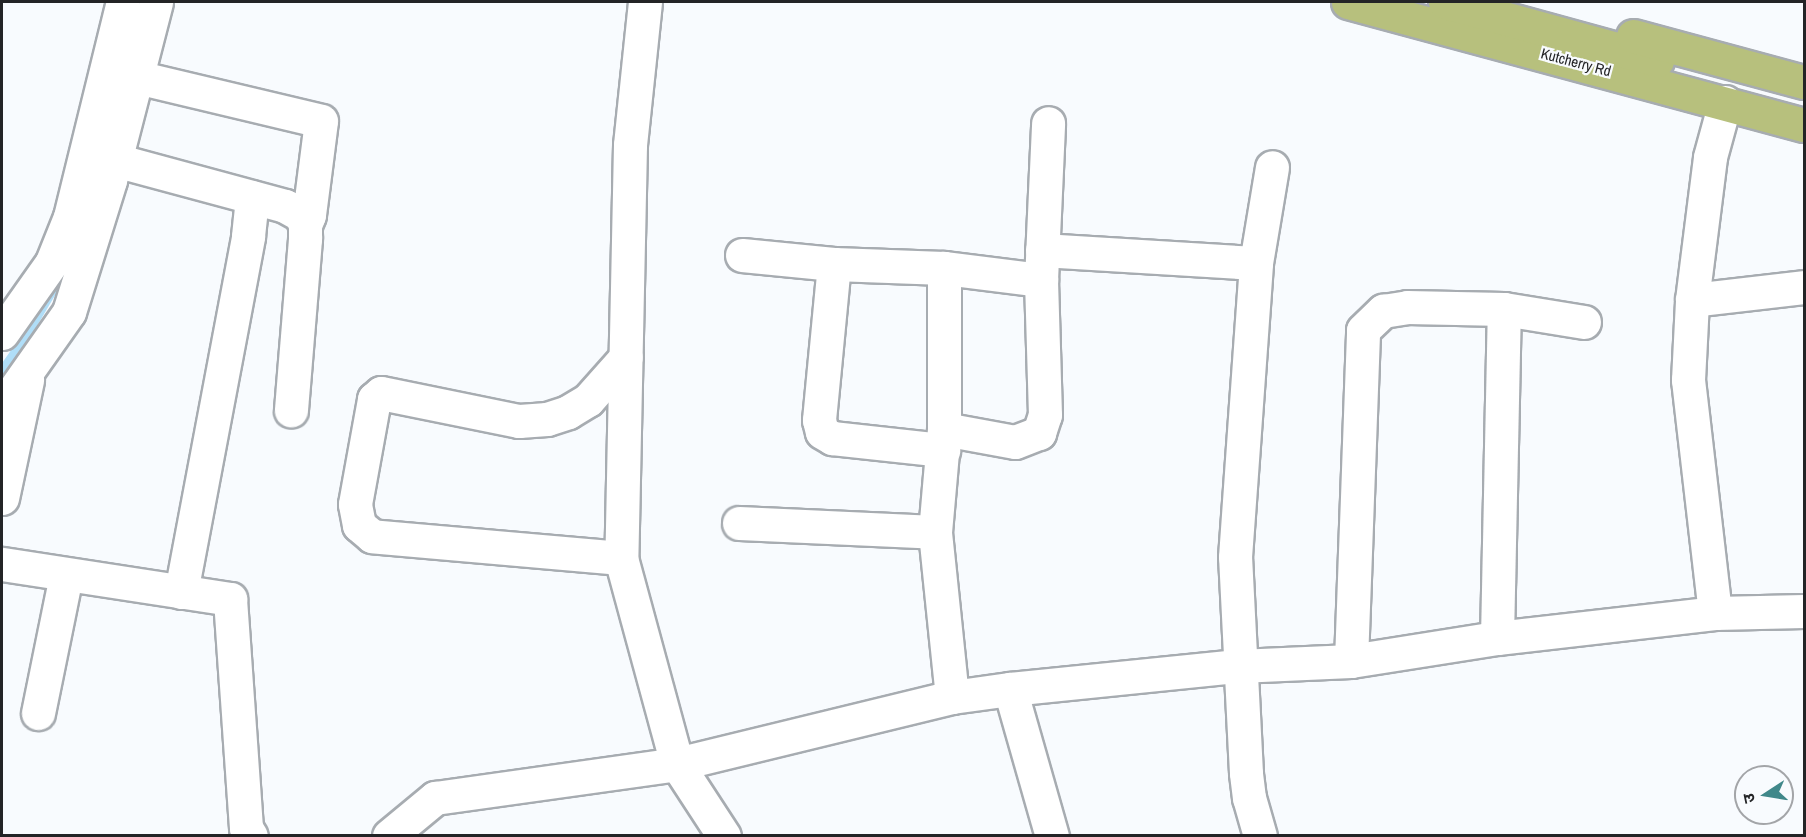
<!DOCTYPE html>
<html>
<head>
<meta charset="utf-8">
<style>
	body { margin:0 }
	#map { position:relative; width:1806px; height:837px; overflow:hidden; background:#f8fbfe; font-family:"Archivo Narrow","Noto Sans Devanagari",sans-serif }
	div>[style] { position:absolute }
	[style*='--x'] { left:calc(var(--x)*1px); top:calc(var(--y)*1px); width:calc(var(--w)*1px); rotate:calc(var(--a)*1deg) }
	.stream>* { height:8px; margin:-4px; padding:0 4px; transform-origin:4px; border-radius:4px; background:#b0def8 }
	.roads { filter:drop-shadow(2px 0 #a7acb1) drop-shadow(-2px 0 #a7acb1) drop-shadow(0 2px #a7acb1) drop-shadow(0 -2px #a7acb1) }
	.minor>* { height:33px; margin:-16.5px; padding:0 16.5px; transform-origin:16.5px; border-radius:16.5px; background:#fff }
	.highway>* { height:33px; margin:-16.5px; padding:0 16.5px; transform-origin:16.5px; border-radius:16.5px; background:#b7c07d }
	span { translate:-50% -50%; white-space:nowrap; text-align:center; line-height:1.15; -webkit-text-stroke:4.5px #f8fbfe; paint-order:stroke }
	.street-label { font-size:15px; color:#232426 }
	.frame { position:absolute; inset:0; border:3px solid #232426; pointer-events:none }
	.north { position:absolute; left:1734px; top:765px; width:60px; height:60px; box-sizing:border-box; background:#f8fbfe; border:2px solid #a3a5a8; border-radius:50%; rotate:258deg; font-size:16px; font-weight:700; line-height:24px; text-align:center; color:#232426 }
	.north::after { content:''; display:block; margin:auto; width:21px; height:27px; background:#40888a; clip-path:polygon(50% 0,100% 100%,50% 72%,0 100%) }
</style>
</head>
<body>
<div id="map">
	<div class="stream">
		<div style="--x:2;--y:370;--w:49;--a:-55"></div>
		<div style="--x:30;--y:330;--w:71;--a:-59.5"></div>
	</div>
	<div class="roads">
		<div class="minor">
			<div style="--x:645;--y:2;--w:144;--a:96"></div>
			<div style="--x:630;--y:145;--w:413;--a:91.2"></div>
			<div style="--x:621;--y:558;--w:213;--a:74.8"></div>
			<div style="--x:677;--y:764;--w:283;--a:-13.7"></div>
			<div style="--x:952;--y:697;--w:59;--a:-7.9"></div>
			<div style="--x:1010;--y:689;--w:229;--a:-5.8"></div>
			<div style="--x:1238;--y:666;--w:113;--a:-2.5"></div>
			<div style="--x:1351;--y:661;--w:148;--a:-9"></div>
			<div style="--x:1497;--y:638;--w:219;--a:-6.5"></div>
			<div style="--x:1715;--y:613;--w:89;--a:-1.3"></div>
			<div style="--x:137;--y:77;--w:189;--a:13.4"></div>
			<div style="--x:321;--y:121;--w:95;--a:97.3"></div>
			<div style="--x:309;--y:215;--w:11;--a:112"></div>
			<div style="--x:115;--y:160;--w:176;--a:15.1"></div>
			<div style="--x:285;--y:206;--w:18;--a:29"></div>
			<div style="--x:301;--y:215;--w:11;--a:68"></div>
			<div style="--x:305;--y:225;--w:14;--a:90"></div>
			<div style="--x:305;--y:239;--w:172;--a:94.7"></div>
			<div style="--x:1042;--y:250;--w:214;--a:3.5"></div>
			<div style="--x:742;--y:255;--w:92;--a:5.6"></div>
			<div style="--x:834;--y:264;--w:110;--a:2.1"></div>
			<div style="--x:834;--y:264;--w:157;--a:95.5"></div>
			<div style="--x:819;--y:420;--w:12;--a:76"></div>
			<div style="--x:822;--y:432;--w:12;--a:31"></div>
			<div style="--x:832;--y:438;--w:112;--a:6.2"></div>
			<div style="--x:1692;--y:300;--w:113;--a:-6.6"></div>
			<div style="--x:2;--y:333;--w:87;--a:-54.8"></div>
			<div style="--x:52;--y:262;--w:48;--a:-68.2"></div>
			<div style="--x:70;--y:217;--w:221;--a:-76.2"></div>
			<div style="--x:2;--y:407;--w:116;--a:-54.8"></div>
			<div style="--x:69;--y:312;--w:138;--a:-72.7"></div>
			<div style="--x:110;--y:180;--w:184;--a:-75.5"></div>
			<div style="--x:944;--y:429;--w:72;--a:10.4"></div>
			<div style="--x:1015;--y:442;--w:26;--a:-21"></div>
			<div style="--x:1039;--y:433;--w:19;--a:-72"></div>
			<div style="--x:1045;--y:415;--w:135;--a:-91.7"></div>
			<div style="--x:1041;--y:280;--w:157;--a:-87.4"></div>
			<div style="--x:2;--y:498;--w:121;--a:-78"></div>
			<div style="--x:739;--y:523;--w:196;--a:2.6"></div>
			<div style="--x:621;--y:558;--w:250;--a:-175"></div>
			<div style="--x:372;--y:536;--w:17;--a:-140"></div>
			<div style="--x:359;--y:525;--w:21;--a:-101"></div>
			<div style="--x:355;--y:504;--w:107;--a:-79.7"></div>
			<div style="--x:374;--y:399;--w:9;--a:-41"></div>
			<div style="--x:381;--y:393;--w:141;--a:11.5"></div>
			<div style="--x:519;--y:421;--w:28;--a:-4"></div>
			<div style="--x:547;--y:419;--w:22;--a:-18"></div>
			<div style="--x:568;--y:412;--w:23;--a:-31"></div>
			<div style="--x:588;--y:400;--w:57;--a:-48.5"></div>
			<div style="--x:2;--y:564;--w:231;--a:8.7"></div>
			<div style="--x:230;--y:599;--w:230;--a:86"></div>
			<div style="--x:246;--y:828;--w:9;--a:58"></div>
			<div style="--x:181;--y:592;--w:362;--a:-79.3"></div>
			<div style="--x:248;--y:236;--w:39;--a:-84"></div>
			<div style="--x:1715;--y:613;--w:235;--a:-96.6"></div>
			<div style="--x:1688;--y:380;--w:80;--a:-87.1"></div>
			<div style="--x:1692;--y:300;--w:144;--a:-82.8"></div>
			<div style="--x:1710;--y:157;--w:57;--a:-74.7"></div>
			<div style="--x:1497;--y:638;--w:329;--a:-88.8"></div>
			<div style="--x:1351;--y:661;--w:331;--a:-87.9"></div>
			<div style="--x:1363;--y:330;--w:28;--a:-44"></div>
			<div style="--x:1383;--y:311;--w:24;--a:-9"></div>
			<div style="--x:1407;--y:307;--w:97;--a:1.2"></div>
			<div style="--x:1504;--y:309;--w:81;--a:9.2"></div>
			<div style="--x:1010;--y:689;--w:153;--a:74.1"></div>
			<div style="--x:952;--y:697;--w:166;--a:-95.9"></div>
			<div style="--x:935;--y:532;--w:103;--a:-85"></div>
			<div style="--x:944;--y:429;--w:161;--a:-90"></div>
			<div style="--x:944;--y:268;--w:98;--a:7.1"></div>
			<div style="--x:38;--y:713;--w:141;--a:-78.5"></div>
			<div style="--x:389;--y:836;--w:60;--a:-39.6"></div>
			<div style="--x:435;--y:798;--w:244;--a:-8"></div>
			<div style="--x:677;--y:764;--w:86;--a:56.9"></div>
			<div style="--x:1260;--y:836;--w:40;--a:-106"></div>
			<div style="--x:1249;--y:798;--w:25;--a:-97"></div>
			<div style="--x:1246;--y:773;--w:216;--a:-92.9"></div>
			<div style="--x:1235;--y:557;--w:295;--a:-85.9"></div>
			<div style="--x:1256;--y:263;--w:97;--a:-80.5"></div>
		</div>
		<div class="highway">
			<div style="--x:1348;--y:2;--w:472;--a:15.1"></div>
			<div style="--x:1445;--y:2;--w:220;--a:15.3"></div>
			<div style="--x:1633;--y:36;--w:177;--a:15.1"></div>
		</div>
	</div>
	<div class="street-label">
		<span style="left:1576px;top:62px;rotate:15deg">Kutcherry Rd</span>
	</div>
	<div class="frame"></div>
	<div class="north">उ</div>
</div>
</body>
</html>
